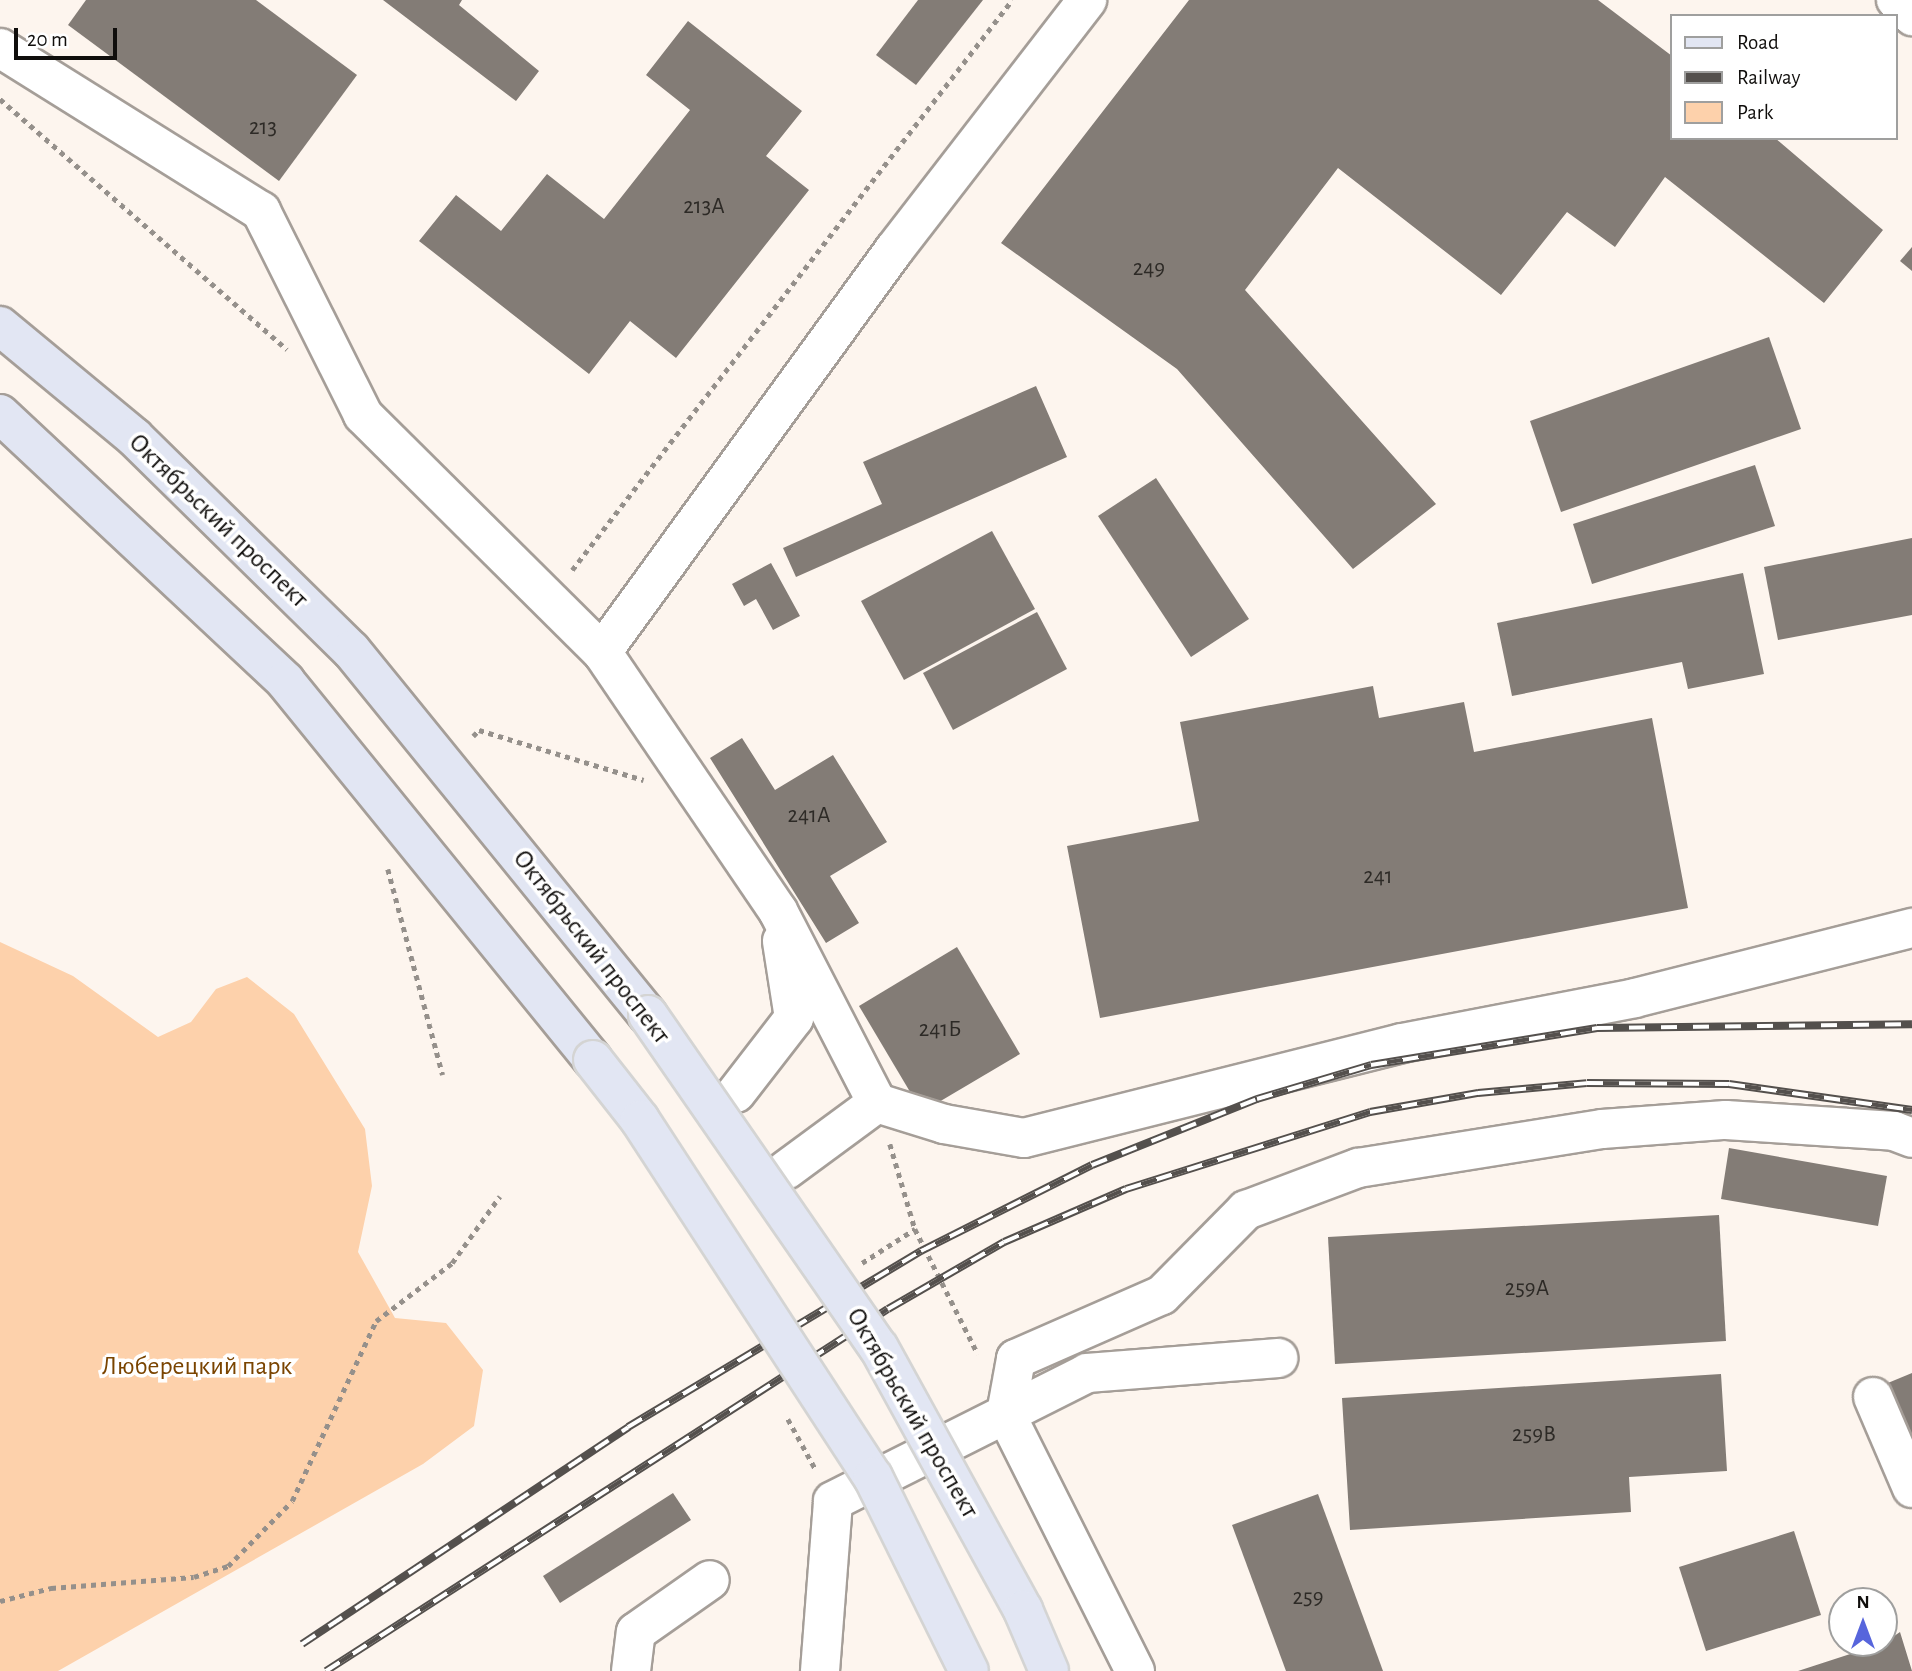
<!DOCTYPE html>
<html>
<head>
<meta charset="utf-8">
<style>
	body { margin:0 }
	#map { position:relative; width:1912px; height:1671px; overflow:hidden; background:#fdf5ee; font-family:"Alegreya Sans",sans-serif }
	div>[style] { position:absolute }
	[style*='--x'] { left:calc(var(--x)*1px); top:calc(var(--y)*1px); width:calc(var(--w)*1px); rotate:calc(var(--a)*1deg) }
	.green>* { inset:0; background:#fdd1ab }
	.building>* { inset:0; background:#837c76 }
	.path>* { height:4.5px; margin-top:-2.25px; transform-origin:0; background:repeating-linear-gradient(90deg,#95908b 0 5px,transparent 0 10px) }
	.roads { filter:drop-shadow(2px 0 #a59e98) drop-shadow(-2px 0 #a59e98) drop-shadow(0 2px #a59e98) drop-shadow(0 -2px #a59e98) }
	.minor>* { height:38px; margin:-19px; padding:0 19px; transform-origin:19px; border-radius:19px; background:#fff }
	.major>* { height:38px; margin:-19px; padding:0 19px; transform-origin:19px; border-radius:19px; background:#e2e6f3 }
	.rail>* { height:8px; margin-top:-4px; transform-origin:0; background:repeating-linear-gradient(90deg,#fff 0 16px,#54504d 0 32px); box-sizing:border-box; border-block:2px solid #54504d }
	.bridges { filter:drop-shadow(2px 0 #d4d4d3) drop-shadow(-2px 0 #d4d4d3) drop-shadow(0 2px #d4d4d3) drop-shadow(0 -2px #d4d4d3) }
	.major-bridge>* { height:38px; margin:-19px; padding:0 19px; transform-origin:19px; border-radius:19px; background:#e2e6f3 }
	span { translate:-50% -50%; white-space:nowrap; text-align:center; line-height:1.15; -webkit-text-stroke:7px #fff; paint-order:stroke }
	.number-label { font-size:23px; color:#2d2a26 }
	.number-label span { -webkit-text-stroke-width:0 }
	.street-label { font-size:26px; color:#100e0c }
	.park-label { font-size:26px; color:#7a4400 }
	.legend { position:absolute; left:1670px; top:14px; width:228px; height:126px; box-sizing:border-box; background:#fff; border:2px solid #9f9f9e; margin:0; padding:9px 12px; list-style:none; font-size:21px; color:#100e0c }
	.legend li { display:flex; align-items:center; gap:14px; height:35px }
	.legend b { width:35px; border:2px solid #9f9f9e }
	.north { position:absolute; left:1828px; top:1587px; width:70px; height:70px; box-sizing:border-box; background:#fff; border:2px solid #9f9f9e; border-radius:50%; rotate:0deg; font-size:19px; font-weight:700; line-height:28px; text-align:center; color:#100e0c }
	.north::after { content:''; display:block; margin:auto; width:24px; height:32px; background:#5765dc; clip-path:polygon(50% 0,100% 100%,50% 72%,0 100%) }
	.scale { position:absolute; left:14px; top:28px; width:103px; height:32px; box-sizing:border-box; border:4px solid #100e0c; border-top:0; padding-left:9px; font-size:21px; line-height:24px; white-space:nowrap; color:#100e0c; -webkit-text-stroke:5px #fff; paint-order:stroke }
</style>
</head>
<body>
<div id="map">
	<div class="green">
		<div style="clip-path:polygon(0 942px,73px 976px,158px 1037px,191px 1022px,216px 989px,247px 977px,294px 1014px,365px 1129px,372px 1186px,358px 1252px,395px 1318px,446px 1323px,483px 1370px,474px 1426px,423px 1464px,58px 1671px,0 1671px)"></div>
	</div>
	<div class="building">
		<div style="clip-path:polygon(86px 0,256px 0,357px 75px,279px 181px,68px 25px)"></div>
		<div style="clip-path:polygon(383px 0,462px 0,459px 5px,539px 71px,516px 101px)"></div>
		<div style="clip-path:polygon(918px 0,983px 0,916px 85px,876px 55px)"></div>
		<div style="clip-path:polygon(1189px 0,1598px 0,1672px 56px,1672px 138px,1775px 138px,1883px 230px,1824px 303px,1665px 177px,1615px 247px,1567px 212px,1501px 295px,1338px 168px,1245px 290px,1436px 504px,1353px 569px,1177px 369px,1001px 243px)"></div>
		<div style="clip-path:polygon(688px 21px,802px 111px,766px 156px,809px 190px,676px 358px,630px 321px,589px 374px,419px 241px,456px 195px,501px 231px,547px 174px,604px 219px,690px 110px,646px 75px)"></div>
		<div style="clip-path:polygon(1912px 247px,1912px 271px,1900px 261px)"></div>
		<div style="clip-path:polygon(1769px 337px,1801px 429px,1561px 512px,1530px 421px)"></div>
		<div style="clip-path:polygon(1036px 386px,1067px 457px,796px 577px,783px 548px,882px 504px,863px 462px)"></div>
		<div style="clip-path:polygon(1755px 465px,1775px 526px,1592px 584px,1573px 524px)"></div>
		<div style="clip-path:polygon(1156px 478px,1249px 619px,1191px 657px,1098px 516px)"></div>
		<div style="clip-path:polygon(992px 531px,1035px 609px,904px 680px,861px 601px)"></div>
		<div style="clip-path:polygon(1912px 538px,1912px 615px,1778px 640px,1764px 567px)"></div>
		<div style="clip-path:polygon(771px 563px,800px 616px,773px 630px,756px 599px,744px 606px,732px 584px)"></div>
		<div style="clip-path:polygon(1743px 573px,1764px 674px,1688px 689px,1682px 662px,1512px 696px,1497px 623px)"></div>
		<div style="clip-path:polygon(1037px 612px,1067px 669px,953px 730px,923px 673px)"></div>
		<div style="clip-path:polygon(1373px 686px,1379px 718px,1464px 702px,1474px 752px,1652px 718px,1688px 908px,1100px 1018px,1067px 846px,1199px 821px,1180px 722px)"></div>
		<div style="clip-path:polygon(742px 738px,775px 790px,833px 755px,887px 842px,830px 876px,859px 923px,826px 943px,710px 758px)"></div>
		<div style="clip-path:polygon(957px 947px,1020px 1054px,922px 1112px,859px 1006px)"></div>
		<div style="clip-path:polygon(1729px 1148px,1887px 1176px,1878px 1226px,1721px 1199px)"></div>
		<div style="clip-path:polygon(1719px 1215px,1726px 1341px,1335px 1364px,1328px 1237px)"></div>
		<div style="clip-path:polygon(1912px 1373px,1912px 1451px,1883px 1385px)"></div>
		<div style="clip-path:polygon(1721px 1374px,1727px 1471px,1629px 1477px,1631px 1512px,1350px 1530px,1342px 1398px)"></div>
		<div style="clip-path:polygon(673px 1493px,691px 1520px,560px 1603px,543px 1576px)"></div>
		<div style="clip-path:polygon(1318px 1494px,1383px 1671px,1286px 1671px,1232px 1525px)"></div>
		<div style="clip-path:polygon(1794px 1531px,1821px 1615px,1706px 1651px,1679px 1567px)"></div>
		<div style="clip-path:polygon(1900px 1632px,1912px 1671px,1798px 1671px,1884px 1643px)"></div>
	</div>
	<div class="path">
		<div style="--x:0;--y:99;--w:381;--a:41.1"></div>
		<div style="--x:572;--y:570;--w:720;--a:-52.33"></div>
		<div style="--x:473;--y:736;--w:8;--a:-45"></div>
		<div style="--x:479;--y:730;--w:172;--a:16.9"></div>
		<div style="--x:388;--y:869;--w:213;--a:75.1"></div>
		<div style="--x:890;--y:1144;--w:89;--a:73.6"></div>
		<div style="--x:915;--y:1229;--w:140;--a:63.3"></div>
		<div style="--x:862;--y:1263;--w:63;--a:-32.7"></div>
		<div style="--x:788;--y:1419;--w:58;--a:61.2"></div>
		<div style="--x:0;--y:1601;--w:53;--a:-14.3"></div>
		<div style="--x:51;--y:1588;--w:143;--a:-4.4"></div>
		<div style="--x:194;--y:1577;--w:36;--a:-18"></div>
		<div style="--x:228;--y:1566;--w:91;--a:-45.4"></div>
		<div style="--x:292;--y:1501;--w:199;--a:-65"></div>
		<div style="--x:376;--y:1321;--w:96;--a:-37.3"></div>
		<div style="--x:452;--y:1263;--w:82;--a:-54.4"></div>
	</div>
	<div class="roads">
		<div class="minor">
			<div style="--x:1896;--y:0;--w:23;--a:45"></div>
			<div style="--x:0;--y:48;--w:308;--a:32"></div>
			<div style="--x:261;--y:211;--w:228;--a:63.4"></div>
			<div style="--x:363;--y:415;--w:337;--a:44.8"></div>
			<div style="--x:602;--y:652;--w:313;--a:55.8"></div>
			<div style="--x:778;--y:911;--w:216;--a:62.7"></div>
			<div style="--x:877;--y:1103;--w:70;--a:17.4"></div>
			<div style="--x:944;--y:1124;--w:81;--a:9.9"></div>
			<div style="--x:1024;--y:1138;--w:390;--a:-14.1"></div>
			<div style="--x:1402;--y:1043;--w:237;--a:-10.9"></div>
			<div style="--x:1635;--y:998;--w:286;--a:-14.2"></div>
			<div style="--x:602;--y:652;--w:497;--a:-54"></div>
			<div style="--x:894;--y:250;--w:316;--a:-52.3"></div>
			<div style="--x:736;--y:1093;--w:95;--a:-52.3"></div>
			<div style="--x:794;--y:1018;--w:78;--a:-98.9"></div>
			<div style="--x:786;--y:1170;--w:113;--a:-36.4"></div>
			<div style="--x:1873;--y:1397;--w:99;--a:66.8"></div>
			<div style="--x:631;--y:1671;--w:39;--a:-83"></div>
			<div style="--x:636;--y:1632;--w:90;--a:-35.1"></div>
			<div style="--x:820;--y:1671;--w:170;--a:-85.6"></div>
			<div style="--x:833;--y:1501;--w:284;--a:-26.7"></div>
			<div style="--x:1087;--y:1373;--w:192;--a:-4.5"></div>
			<div style="--x:1135;--y:1671;--w:288;--a:-116.7"></div>
			<div style="--x:1006;--y:1414;--w:56;--a:-79.7"></div>
			<div style="--x:1016;--y:1359;--w:159;--a:-23.7"></div>
			<div style="--x:1162;--y:1295;--w:120;--a:-45.3"></div>
			<div style="--x:1246;--y:1210;--w:120;--a:-20.6"></div>
			<div style="--x:1358;--y:1168;--w:247;--a:-9.1"></div>
			<div style="--x:1602;--y:1129;--w:124;--a:-4.2"></div>
			<div style="--x:1726;--y:1120;--w:168;--a:3.7"></div>
			<div style="--x:1894;--y:1131;--w:19;--a:21"></div>
		</div>
		<div class="major">
			<div style="--x:0;--y:326;--w:174;--a:39.6"></div>
			<div style="--x:134;--y:437;--w:304;--a:44.5"></div>
			<div style="--x:351;--y:650;--w:471;--a:50.9"></div>
			<div style="--x:0;--y:414;--w:391;--a:43.1"></div>
			<div style="--x:285;--y:681;--w:488;--a:50.9"></div>
		</div>
	</div>
	<div class="rail">
		<div style="--x:302;--y:1644;--w:392;--a:-33.6"></div>
		<div style="--x:628;--y:1427;--w:342;--a:-31"></div>
		<div style="--x:921;--y:1251;--w:191;--a:-26.7"></div>
		<div style="--x:1092;--y:1165;--w:178;--a:-21.8"></div>
		<div style="--x:1257;--y:1099;--w:119;--a:-16.6"></div>
		<div style="--x:1371;--y:1065;--w:229;--a:-9.3"></div>
		<div style="--x:1597;--y:1028;--w:315;--a:-0.7"></div>
		<div style="--x:326;--y:1671;--w:668;--a:-32.79"></div>
		<div style="--x:888;--y:1309;--w:134;--a:-30"></div>
		<div style="--x:1004;--y:1242;--w:133;--a:-23.5"></div>
		<div style="--x:1126;--y:1189;--w:256;--a:-17.5"></div>
		<div style="--x:1370;--y:1112;--w:110;--a:-10"></div>
		<div style="--x:1478;--y:1093;--w:109;--a:-5.2"></div>
		<div style="--x:1587;--y:1083;--w:142;--a:0.4"></div>
		<div style="--x:1729;--y:1084;--w:185;--a:8.1"></div>
	</div>
	<div class="bridges">
		<div class="major-bridge">
			<div style="--x:648;--y:1015;--w:405;--a:55.3"></div>
			<div style="--x:879;--y:1348;--w:299;--a:61.2"></div>
			<div style="--x:1023;--y:1610;--w:66;--a:66.9"></div>
			<div style="--x:593;--y:1060;--w:76;--a:51.9"></div>
			<div style="--x:640;--y:1120;--w:426;--a:56.9"></div>
			<div style="--x:873;--y:1477;--w:216;--a:63.7"></div>
		</div>
	</div>
	<div class="number-label">
		<span style="left:263px;top:128px">213</span>
		<span style="left:704px;top:207px">213А</span>
		<span style="left:1149px;top:269px">249</span>
		<span style="left:809px;top:816px">241А</span>
		<span style="left:1378px;top:877px">241</span>
		<span style="left:940px;top:1030px">241Б</span>
		<span style="left:1527px;top:1289px">259А</span>
		<span style="left:1534px;top:1435px">259В</span>
		<span style="left:1308px;top:1598px">259</span>
	</div>
	<div class="street-label">
		<span style="left:218px;top:521px;rotate:44deg">Октябрьский проспект</span>
		<span style="left:591px;top:947px;rotate:52deg">Октябрьский проспект</span>
		<span style="left:912px;top:1413px;rotate:60deg">Октябрьский проспект</span>
	</div>
	<div class="park-label">
		<span style="left:197px;top:1367px">Люберецкий парк</span>
	</div>
	<ul class="legend">
	<li><b style="height:9px;background:#e2e6f3"></b>Road</li>
	<li><b style="height:9px;background:#54504d"></b>Railway</li>
	<li><b style="height:19px;background:#fdd1ab"></b>Park</li>
	</ul>
	<div class="north">N</div>
	<div class="scale">20 m</div>
</div>
</body>
</html>
